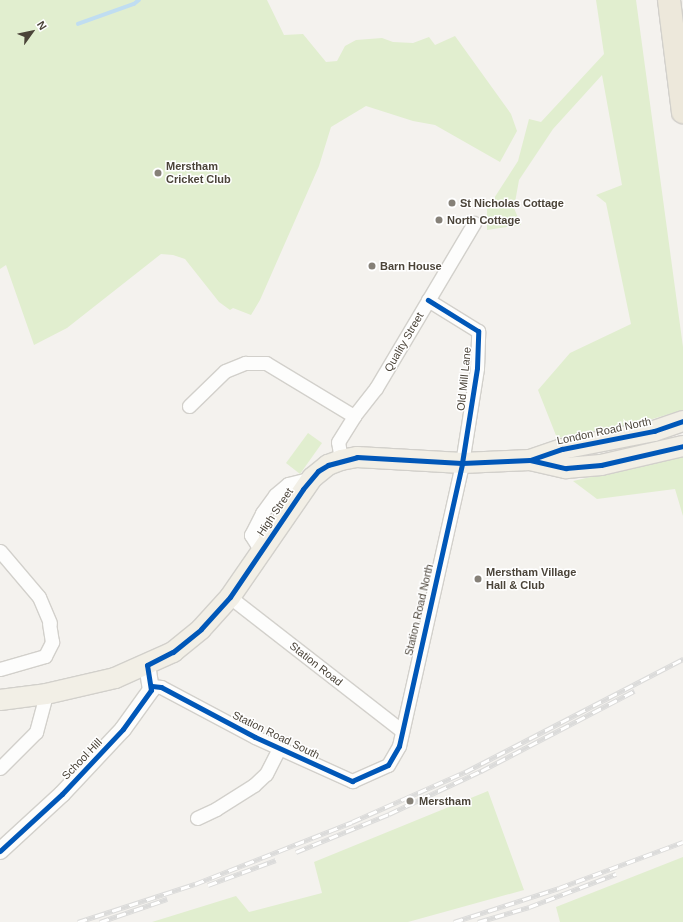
<!DOCTYPE html>
<html>
<head>
<meta charset="utf-8">
<style>
	body { margin:0 }
	#map { position:relative; width:683px; height:922px; overflow:hidden; background:#f4f2ee; font-family:Arial,sans-serif }
	div>[style] { position:absolute }
	[style*='--x'] { left:calc(var(--x)*1px); top:calc(var(--y)*1px); width:calc(var(--w)*1px); rotate:calc(var(--a)*1deg) }
	.green>* { inset:0; background:#e1eecf }
	.stream>* { height:3.5px; margin:-1.75px; padding:0 1.75px; transform-origin:1.75px; border-radius:1.75px; background:#c0ddf1 }
	.roads { filter:drop-shadow(1px 0 #d2d0cb) drop-shadow(-1px 0 #d2d0cb) drop-shadow(0 1px #d2d0cb) drop-shadow(0 -1px #d2d0cb) }
	.minor>* { height:13px; margin:-6.5px; padding:0 6.5px; transform-origin:6.5px; border-radius:6.5px; background:#fdfdfc }
	.tertiary>* { height:16px; margin:-8px; padding:0 8px; transform-origin:8px; border-radius:8px; background:#fdfdfc }
	.primary>* { height:20px; margin:-10px; padding:0 10px; transform-origin:10px; border-radius:10px; background:#f2efe6 }
	.motorway>* { height:22px; margin:-11px; padding:0 11px; transform-origin:11px; border-radius:11px; background:#ede8db }
	.rail>* { height:4.5px; margin-top:-2.25px; transform-origin:0; background:repeating-linear-gradient(90deg,#fff 0 9px,#dbdbda 0 18px); box-sizing:border-box; border-block:1px solid #dbdbda }
	.cycleway>* { height:5px; margin:-2.5px; padding:0 2.5px; transform-origin:2.5px; border-radius:2.5px; background:#0057b8 }
	.dots>* { width:11px; height:11px; translate:-50% -50%; box-sizing:border-box; border:2px solid #fff; border-radius:50% }
	span { translate:-50% -50%; white-space:nowrap; text-align:center; line-height:1.15; -webkit-text-stroke:3px #fff; paint-order:stroke }
	.poi-label { font-size:11px; color:#4b4439; font-weight:700 }
	.left { translate:0 -50%; text-align:left }
	.street-label { font-size:11px; color:#4b4439 }
	.north { position:absolute; left:12px; top:12px; width:40px; height:40px; -webkit-text-stroke:3px #fff; paint-order:stroke; rotate:57deg; font-size:11px; font-weight:700; line-height:16px; text-align:center; color:#4b4439 }
	.north::after { content:''; display:block; margin:auto; width:14px; height:18px; background:#4b4439; clip-path:polygon(50% 0,100% 100%,50% 72%,0 100%) }
</style>
</head>
<body>
<div id="map">
	<div class="green">
		<div style="clip-path:polygon(0 0,267px 0,284px 35px,303px 34px,326px 62px,337px 61px,345px 46px,356px 40px,382px 38px,393px 42px,413px 43px,429px 37px,435px 45px,455px 36px,511px 114px,517px 131px,500px 162px,435px 125px,413px 121px,366px 106px,331px 127px,319px 166px,260px 300px,251px 315px,233px 308px,230px 310px,219px 302px,185px 259px,173px 255px,161px 254px,67px 328px,34px 345px,6px 265px,0 269px)"></div>
		<div style="clip-path:polygon(596px 0,636px 0,683px 347px,683px 410px,625px 427px,557px 438px,538px 390px,570px 353px,631px 324px,606px 203px,596px 195px,622px 185px,602px 75px,553px 129px,519px 180px,514px 208px,521px 225px,487px 230px,487px 209px,518px 161px,529px 119px,541px 122px,604px 54px)"></div>
		<div style="clip-path:polygon(308px 433px,322px 443px,300px 474px,286px 463px)"></div>
		<div style="clip-path:polygon(683px 456px,683px 516px,675px 489px,597px 499px,573px 481px)"></div>
		<div style="clip-path:polygon(488px 791px,524px 890px,408px 922px,152px 922px,236px 896px,249px 912px,322px 893px,314px 862px)"></div>
		<div style="clip-path:polygon(683px 857px,683px 922px,560px 922px,556px 907px)"></div>
	</div>
	<div class="stream">
		<div style="--x:78;--y:24;--w:59;--a:-19.7"></div>
		<div style="--x:134;--y:4;--w:6;--a:-39"></div>
	</div>
	<div class="roads">
		<div class="minor">
			<div style="--x:189;--y:406;--w:50;--a:-44.2"></div>
			<div style="--x:225;--y:371;--w:22;--a:-22"></div>
			<div style="--x:245;--y:363;--w:21;--a:0"></div>
			<div style="--x:266;--y:363;--w:103;--a:31.1"></div>
			<div style="--x:341;--y:460;--w:18;--a:-99"></div>
			<div style="--x:338;--y:442;--w:31;--a:-58"></div>
			<div style="--x:354;--y:416;--w:36;--a:-52"></div>
			<div style="--x:376;--y:388;--w:192;--a:-59.3"></div>
			<div style="--x:0;--y:551;--w:60;--a:49.7"></div>
			<div style="--x:39;--y:597;--w:28;--a:67"></div>
			<div style="--x:261;--y:551;--w:19;--a:-122"></div>
			<div style="--x:251;--y:535;--w:25;--a:-63"></div>
			<div style="--x:262;--y:513;--w:22;--a:-54"></div>
			<div style="--x:275;--y:495;--w:17;--a:-40"></div>
			<div style="--x:288;--y:484;--w:25;--a:-14"></div>
			<div style="--x:230;--y:597;--w:218;--a:37.9"></div>
			<div style="--x:0;--y:669;--w:47;--a:-16.1"></div>
			<div style="--x:45;--y:656;--w:16;--a:-63"></div>
			<div style="--x:52;--y:642;--w:19;--a:-99"></div>
			<div style="--x:152;--y:686;--w:9;--a:6"></div>
			<div style="--x:161;--y:687;--w:106;--a:28"></div>
			<div style="--x:255;--y:737;--w:107;--a:24.4"></div>
			<div style="--x:352;--y:781;--w:39;--a:-24"></div>
			<div style="--x:388;--y:765;--w:22;--a:-60"></div>
			<div style="--x:399;--y:746;--w:290;--a:-77.4"></div>
			<div style="--x:462;--y:463;--w:96;--a:-81"></div>
			<div style="--x:477;--y:368;--w:37;--a:-88"></div>
			<div style="--x:478;--y:331;--w:59;--a:-148.2"></div>
			<div style="--x:0;--y:768;--w:51;--a:-45"></div>
			<div style="--x:36;--y:732;--w:39;--a:-75"></div>
			<div style="--x:197;--y:818;--w:21;--a:-25"></div>
			<div style="--x:216;--y:809;--w:45;--a:-32.3"></div>
			<div style="--x:254;--y:785;--w:16;--a:-43"></div>
			<div style="--x:266;--y:774;--w:28;--a:-63"></div>
		</div>
		<div class="tertiary">
			<div style="--x:0;--y:851;--w:84;--a:-42.6"></div>
			<div style="--x:62;--y:794;--w:89;--a:-46.8"></div>
			<div style="--x:123;--y:729;--w:48;--a:-54.3"></div>
			<div style="--x:151;--y:690;--w:25;--a:-99"></div>
		</div>
		<div class="primary">
			<div style="--x:530;--y:460;--w:34;--a:-19"></div>
			<div style="--x:562;--y:449;--w:94;--a:-11.1"></div>
			<div style="--x:654;--y:431;--w:31;--a:-19"></div>
			<div style="--x:0;--y:700;--w:46;--a:-7.4"></div>
			<div style="--x:46;--y:694;--w:71;--a:-13.1"></div>
			<div style="--x:115;--y:678;--w:64;--a:-24.1"></div>
			<div style="--x:173;--y:652;--w:36;--a:-39"></div>
			<div style="--x:201;--y:629;--w:43;--a:-47.8"></div>
			<div style="--x:230;--y:597;--w:145;--a:-55.4"></div>
			<div style="--x:312;--y:478;--w:21;--a:-39"></div>
			<div style="--x:328;--y:465;--w:14;--a:-21"></div>
			<div style="--x:341;--y:460;--w:16;--a:-11"></div>
			<div style="--x:357;--y:457;--w:105;--a:3.3"></div>
			<div style="--x:462;--y:463;--w:68;--a:-2.5"></div>
			<div style="--x:530;--y:460;--w:37;--a:13"></div>
			<div style="--x:566;--y:468;--w:35;--a:-5"></div>
			<div style="--x:601;--y:465;--w:84;--a:-13"></div>
		</div>
		<div class="motorway">
			<div style="--x:669;--y:0;--w:113;--a:82.9"></div>
		</div>
	</div>
	<div class="rail">
		<div style="--x:296;--y:852;--w:100;--a:-22.2"></div>
		<div style="--x:389;--y:814;--w:102;--a:-25.1"></div>
		<div style="--x:481;--y:771;--w:173;--a:-27.6"></div>
		<div style="--x:208;--y:885;--w:72;--a:-20.2"></div>
		<div style="--x:78;--y:922;--w:123;--a:-18"></div>
		<div style="--x:195;--y:884;--w:169;--a:-21.5"></div>
		<div style="--x:352;--y:822;--w:124;--a:-23.9"></div>
		<div style="--x:465;--y:772;--w:246;--a:-27.4"></div>
		<div style="--x:100;--y:922;--w:71;--a:-18.9"></div>
		<div style="--x:454;--y:922;--w:110;--a:-17.9"></div>
		<div style="--x:559;--y:888;--w:132;--a:-20.4"></div>
		<div style="--x:478;--y:922;--w:53;--a:-16.4"></div>
		<div style="--x:529;--y:907;--w:93;--a:-20.8"></div>
	</div>
	<div class="cycleway">
		<div style="--x:530;--y:460;--w:34;--a:-19"></div>
		<div style="--x:562;--y:449;--w:94;--a:-11.1"></div>
		<div style="--x:654;--y:431;--w:31;--a:-19"></div>
		<div style="--x:152;--y:686;--w:9;--a:6"></div>
		<div style="--x:161;--y:687;--w:106;--a:28"></div>
		<div style="--x:255;--y:737;--w:107;--a:24.4"></div>
		<div style="--x:352;--y:781;--w:39;--a:-24"></div>
		<div style="--x:388;--y:765;--w:22;--a:-60"></div>
		<div style="--x:399;--y:746;--w:290;--a:-77.4"></div>
		<div style="--x:462;--y:463;--w:96;--a:-81"></div>
		<div style="--x:477;--y:368;--w:37;--a:-88"></div>
		<div style="--x:478;--y:331;--w:59;--a:-148.2"></div>
		<div style="--x:0;--y:851;--w:84;--a:-42.6"></div>
		<div style="--x:62;--y:794;--w:89;--a:-46.8"></div>
		<div style="--x:123;--y:729;--w:48;--a:-54.3"></div>
		<div style="--x:151;--y:690;--w:25;--a:-99"></div>
		<div style="--x:147;--y:665;--w:29;--a:-27"></div>
		<div style="--x:173;--y:652;--w:36;--a:-39"></div>
		<div style="--x:201;--y:629;--w:43;--a:-47.8"></div>
		<div style="--x:230;--y:597;--w:130;--a:-55.9"></div>
		<div style="--x:303;--y:489;--w:23;--a:-50"></div>
		<div style="--x:318;--y:471;--w:12;--a:-31"></div>
		<div style="--x:328;--y:465;--w:30;--a:-15"></div>
		<div style="--x:357;--y:457;--w:105;--a:3.3"></div>
		<div style="--x:462;--y:463;--w:68;--a:-2.5"></div>
		<div style="--x:530;--y:460;--w:37;--a:13"></div>
		<div style="--x:566;--y:468;--w:35;--a:-5"></div>
		<div style="--x:601;--y:465;--w:84;--a:-13"></div>
	</div>
	<div class="dots">
		<div style="left:158px;top:173px;background:#868178"></div>
		<div style="left:452px;top:203px;background:#868178"></div>
		<div style="left:439px;top:220px;background:#868178"></div>
		<div style="left:372px;top:266px;background:#868178"></div>
		<div style="left:478px;top:579px;background:#868178"></div>
		<div style="left:410px;top:801px;background:#868178"></div>
	</div>
	<div class="poi-label">
		<span class="left" style="left:166px;top:173px">Merstham<br>Cricket Club</span>
		<span class="left" style="left:460px;top:203px">St Nicholas Cottage</span>
		<span class="left" style="left:447px;top:220px">North Cottage</span>
		<span class="left" style="left:380px;top:266px">Barn House</span>
		<span class="left" style="left:486px;top:579px">Merstham Village<br>Hall &amp; Club</span>
		<span class="left" style="left:419px;top:801px">Merstham</span>
	</div>
	<div class="street-label">
		<span style="left:404px;top:342px;rotate:-60deg">Quality Street</span>
		<span style="left:464px;top:379px;rotate:-84deg">Old Mill Lane</span>
		<span style="left:604px;top:431px;rotate:-12deg">London Road North</span>
		<span style="left:275px;top:512px;rotate:-56deg">High Street</span>
		<span style="left:419px;top:610px;rotate:-77deg">Station Road North</span>
		<span style="left:316px;top:664px;rotate:38deg">Station Road</span>
		<span style="left:276px;top:735px;rotate:26deg">Station Road South</span>
		<span style="left:82px;top:759px;rotate:-46deg">School Hill</span>
	</div>
	<div class="north">N</div>
</div>
</body>
</html>
